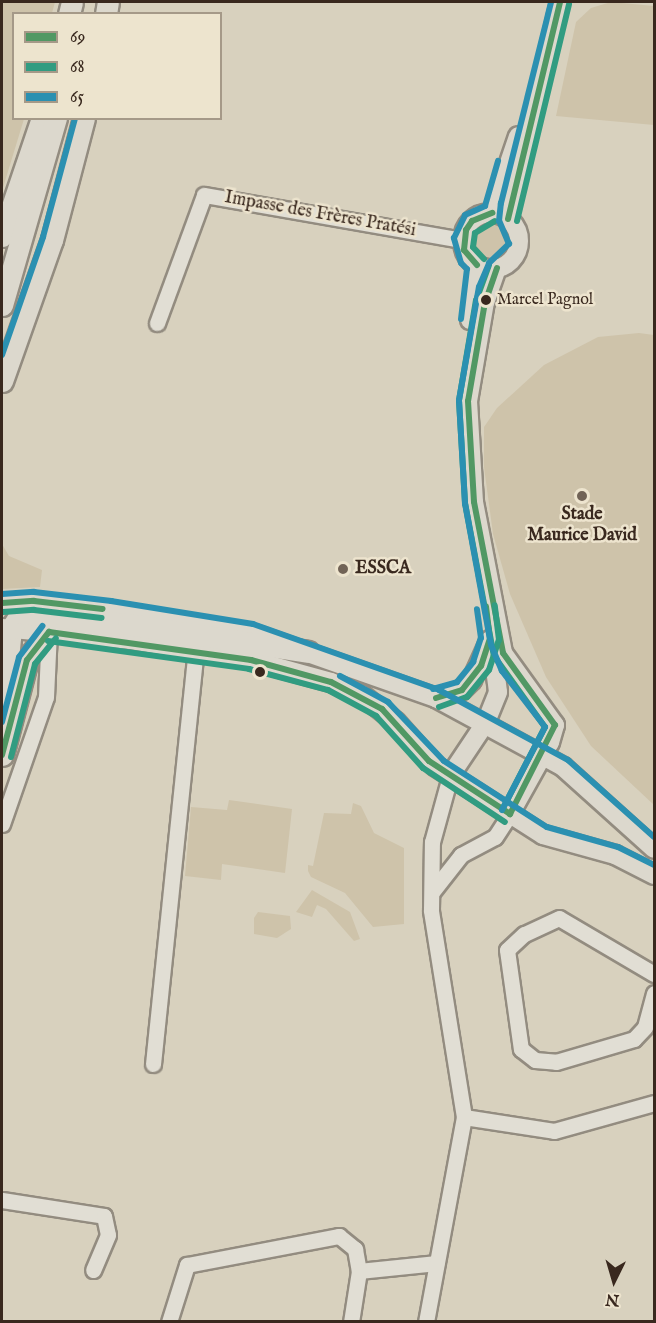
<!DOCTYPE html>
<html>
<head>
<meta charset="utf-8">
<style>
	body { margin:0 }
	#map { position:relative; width:656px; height:1323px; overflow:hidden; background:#d8d1be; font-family:"IM FELL English",serif }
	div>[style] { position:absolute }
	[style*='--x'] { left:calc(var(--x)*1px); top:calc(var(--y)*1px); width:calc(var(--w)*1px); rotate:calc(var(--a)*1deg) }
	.green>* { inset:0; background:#cec3aa }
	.round { border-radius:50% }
	.roads { filter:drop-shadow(2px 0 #938c80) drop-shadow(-2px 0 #938c80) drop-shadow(0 2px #938c80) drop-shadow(0 -2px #938c80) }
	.minor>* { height:15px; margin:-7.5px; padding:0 7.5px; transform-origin:7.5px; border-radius:7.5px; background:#e1ded4 }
	.major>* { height:18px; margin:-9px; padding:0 9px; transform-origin:9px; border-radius:9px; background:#dcd8cd }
	.major>.ring { margin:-9px; padding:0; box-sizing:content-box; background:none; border:18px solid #dcd8cd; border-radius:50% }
	.highway>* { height:21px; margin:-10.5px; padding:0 10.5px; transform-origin:10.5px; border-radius:10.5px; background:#dcd8cd }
	.bus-1>* { height:6px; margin:-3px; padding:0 3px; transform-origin:3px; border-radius:3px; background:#519864 }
	.bus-2>* { height:6px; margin:-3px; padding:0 3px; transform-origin:3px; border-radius:3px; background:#319c81 }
	.bus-3>* { height:6px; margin:-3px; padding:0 3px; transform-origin:3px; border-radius:3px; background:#2b90b1 }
	.dots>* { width:16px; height:16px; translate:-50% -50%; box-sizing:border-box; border:3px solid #ede4ce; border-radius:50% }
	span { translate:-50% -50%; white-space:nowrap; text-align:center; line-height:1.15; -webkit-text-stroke:5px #ede4ce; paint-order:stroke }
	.bus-label { font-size:16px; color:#39281e }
	.left { translate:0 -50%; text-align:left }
	.street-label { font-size:18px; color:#39281e }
	.poi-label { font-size:18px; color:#39281e; font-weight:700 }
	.frame { position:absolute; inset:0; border:3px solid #39281e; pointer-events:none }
	.legend { position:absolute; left:12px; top:12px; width:210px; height:108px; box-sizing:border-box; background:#ede4ce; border:2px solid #a59988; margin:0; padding:8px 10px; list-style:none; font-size:18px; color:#39281e }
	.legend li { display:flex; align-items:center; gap:12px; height:30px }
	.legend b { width:30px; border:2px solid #a59988 }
	.north { position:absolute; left:584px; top:1251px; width:60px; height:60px; -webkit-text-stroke:4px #ede4ce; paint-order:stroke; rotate:185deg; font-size:16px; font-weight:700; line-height:24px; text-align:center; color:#39281e }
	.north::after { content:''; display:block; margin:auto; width:21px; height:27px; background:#39281e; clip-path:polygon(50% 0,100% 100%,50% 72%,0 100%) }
</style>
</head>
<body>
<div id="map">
	<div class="green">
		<div style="clip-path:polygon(2px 2px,55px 2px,52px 13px,14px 14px,14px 118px,24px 119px,2px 191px)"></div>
		<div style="clip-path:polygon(611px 2px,654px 6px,654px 125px,556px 116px,576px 22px,591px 8px)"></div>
		<div class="round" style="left:469px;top:220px;width:44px;height:44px"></div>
		<div style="clip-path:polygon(639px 333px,654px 335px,654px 805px,591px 746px,546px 677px,510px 594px,493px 534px,484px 467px,484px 427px,497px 408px,544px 365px,598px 337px)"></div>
		<div style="clip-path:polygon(2px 544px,9px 556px,42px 570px,40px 587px,2px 589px)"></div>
		<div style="clip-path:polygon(229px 800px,292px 809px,285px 873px,222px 864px,221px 880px,185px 876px,191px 807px,227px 810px)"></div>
		<div style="clip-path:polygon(353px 803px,361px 806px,374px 833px,404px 848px,404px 924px,373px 927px,345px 893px,311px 877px,308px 871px,308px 865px,313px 866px,324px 813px,351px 814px)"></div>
		<div style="clip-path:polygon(312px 890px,350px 912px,360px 939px,354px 941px,326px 909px,317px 905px,312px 917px,296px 912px)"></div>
		<div style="clip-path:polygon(258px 912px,290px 916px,291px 929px,277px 938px,254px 934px,254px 918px)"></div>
	</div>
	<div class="roads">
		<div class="minor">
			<div style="--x:157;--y:323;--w:136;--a:-69.8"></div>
			<div style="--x:204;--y:195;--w:263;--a:9.9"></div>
			<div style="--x:2;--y:824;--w:134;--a:-70.9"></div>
			<div style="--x:46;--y:697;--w:65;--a:-87.4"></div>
			<div style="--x:432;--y:892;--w:47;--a:-51.9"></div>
			<div style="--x:461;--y:855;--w:38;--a:-28"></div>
			<div style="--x:495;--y:837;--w:27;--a:-57"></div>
			<div style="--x:654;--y:974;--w:110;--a:-149.5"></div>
			<div style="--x:559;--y:918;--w:38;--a:155"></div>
			<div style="--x:524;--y:934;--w:23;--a:137"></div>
			<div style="--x:507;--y:950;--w:100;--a:82"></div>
			<div style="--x:521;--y:1049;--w:18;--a:38"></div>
			<div style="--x:535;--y:1060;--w:21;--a:5"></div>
			<div style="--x:556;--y:1062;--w:81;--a:-16.4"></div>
			<div style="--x:634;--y:1039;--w:16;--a:-47"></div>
			<div style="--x:645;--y:1027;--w:35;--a:-75"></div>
			<div style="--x:153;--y:1064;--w:415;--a:-84.1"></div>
			<div style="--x:464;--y:1117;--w:91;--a:8.8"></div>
			<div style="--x:554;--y:1131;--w:104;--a:-15.6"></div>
			<div style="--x:2;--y:1200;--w:103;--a:8.9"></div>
			<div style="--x:104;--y:1216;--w:19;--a:78"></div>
			<div style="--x:108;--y:1235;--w:38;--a:113"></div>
			<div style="--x:359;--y:1271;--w:78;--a:-5.9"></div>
			<div style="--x:169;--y:1322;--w:60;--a:-72.5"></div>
			<div style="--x:187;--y:1265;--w:155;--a:-10.8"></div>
			<div style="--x:339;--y:1236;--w:21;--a:39"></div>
			<div style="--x:355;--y:1249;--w:22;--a:80"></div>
			<div style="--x:359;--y:1271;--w:52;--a:98.9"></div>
			<div style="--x:426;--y:1322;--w:208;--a:-79.5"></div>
			<div style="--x:464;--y:1117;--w:210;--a:-99.1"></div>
			<div style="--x:431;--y:910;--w:68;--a:-89.2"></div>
			<div style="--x:432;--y:842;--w:68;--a:-74.7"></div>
		</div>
		<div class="major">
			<div style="--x:492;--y:213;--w:81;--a:-71.3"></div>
			<div class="ring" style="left:463px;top:213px;width:38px;height:38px"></div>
			<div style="--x:508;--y:219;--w:223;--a:-76.5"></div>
			<div style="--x:497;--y:268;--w:36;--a:109"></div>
			<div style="--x:485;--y:302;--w:100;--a:99.7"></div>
			<div style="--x:468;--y:401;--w:101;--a:86.6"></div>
			<div style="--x:474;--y:502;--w:154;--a:79.1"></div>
			<div style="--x:503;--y:653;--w:89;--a:54.2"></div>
			<div style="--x:555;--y:725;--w:18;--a:106"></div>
			<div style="--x:550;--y:742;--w:82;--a:119.1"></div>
			<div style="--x:470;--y:320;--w:55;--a:-82.7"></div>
			<div style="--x:2;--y:603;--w:32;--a:-4"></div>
			<div style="--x:34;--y:601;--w:77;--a:6.8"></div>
			<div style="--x:110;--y:610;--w:143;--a:9.3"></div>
			<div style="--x:251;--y:633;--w:196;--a:19.4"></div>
			<div style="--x:436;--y:698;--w:145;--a:28.5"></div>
			<div style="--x:563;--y:767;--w:122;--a:42"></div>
			<div style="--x:2;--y:628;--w:130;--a:5.3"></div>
			<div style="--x:131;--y:640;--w:122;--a:9.5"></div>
			<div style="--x:251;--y:660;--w:83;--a:15.4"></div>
			<div style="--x:331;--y:682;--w:34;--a:23"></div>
			<div style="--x:362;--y:695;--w:43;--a:38.5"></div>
			<div style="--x:396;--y:722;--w:59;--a:48.4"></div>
			<div style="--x:435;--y:766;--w:128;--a:32.6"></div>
			<div style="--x:543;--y:835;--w:75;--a:15.5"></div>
			<div style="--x:615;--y:855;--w:44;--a:27.1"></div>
			<div style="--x:436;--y:698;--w:27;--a:-17"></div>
			<div style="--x:462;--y:690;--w:14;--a:-45"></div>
			<div style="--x:472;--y:680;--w:44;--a:-65.8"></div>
			<div style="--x:450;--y:776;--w:65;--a:-56.3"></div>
			<div style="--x:486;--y:722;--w:32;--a:-68"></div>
			<div style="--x:498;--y:692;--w:47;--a:-97.3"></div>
		</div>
		<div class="highway">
			<div style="--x:69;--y:14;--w:12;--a:-76"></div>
			<div style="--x:106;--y:14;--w:12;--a:-81"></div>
			<div style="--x:2;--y:236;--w:125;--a:-71.3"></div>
			<div style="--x:2;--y:305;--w:195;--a:-73.9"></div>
			<div style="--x:2;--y:381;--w:150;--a:-70.5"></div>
			<div style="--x:52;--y:240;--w:126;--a:-75.3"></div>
			<div style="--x:2;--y:715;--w:86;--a:-84"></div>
			<div style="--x:11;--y:629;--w:19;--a:-58"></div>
			<div style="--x:21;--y:613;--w:108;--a:5.9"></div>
			<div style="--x:128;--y:624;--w:182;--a:8.8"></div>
			<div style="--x:2;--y:755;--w:98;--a:-75.3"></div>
			<div style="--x:27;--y:660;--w:36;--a:-52"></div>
		</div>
	</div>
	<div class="bus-1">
		<div style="--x:508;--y:219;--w:223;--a:-76.5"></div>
		<div style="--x:477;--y:265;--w:20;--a:-131"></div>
		<div style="--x:464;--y:250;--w:20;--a:-84"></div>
		<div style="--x:466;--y:230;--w:11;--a:-56"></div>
		<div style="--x:472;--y:221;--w:22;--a:-22"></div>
		<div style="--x:497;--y:268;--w:36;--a:109"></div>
		<div style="--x:485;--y:302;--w:100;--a:99.7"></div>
		<div style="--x:468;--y:401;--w:101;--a:86.6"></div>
		<div style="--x:474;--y:502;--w:154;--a:79.1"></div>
		<div style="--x:503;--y:653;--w:89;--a:54.2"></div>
		<div style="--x:555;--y:725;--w:100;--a:116.8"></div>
		<div style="--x:2;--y:603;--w:32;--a:-4"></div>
		<div style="--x:34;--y:601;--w:69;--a:6.6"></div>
		<div style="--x:49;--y:632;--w:204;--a:7.9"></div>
		<div style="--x:251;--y:660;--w:83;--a:15.4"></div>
		<div style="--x:331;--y:682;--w:58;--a:27.9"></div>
		<div style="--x:382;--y:709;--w:70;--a:47.9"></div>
		<div style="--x:429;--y:761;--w:97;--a:33.2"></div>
		<div style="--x:436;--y:698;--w:27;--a:-17"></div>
		<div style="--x:462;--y:690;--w:31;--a:-52"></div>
		<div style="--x:481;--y:666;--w:28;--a:-72"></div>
		<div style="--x:490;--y:639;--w:33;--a:-97"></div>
		<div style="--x:2;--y:755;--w:98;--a:-75.3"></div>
		<div style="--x:27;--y:660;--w:36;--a:-52"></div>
	</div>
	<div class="bus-2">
		<div style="--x:517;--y:221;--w:223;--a:-76.5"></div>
		<div style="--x:484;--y:259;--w:16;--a:-133"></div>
		<div style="--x:473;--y:247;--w:14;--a:-82"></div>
		<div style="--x:475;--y:233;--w:23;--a:-31"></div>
		<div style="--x:489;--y:265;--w:37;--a:110"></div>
		<div style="--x:476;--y:300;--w:102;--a:99.6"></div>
		<div style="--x:459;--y:401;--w:102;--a:86.6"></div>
		<div style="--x:465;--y:503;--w:156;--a:79.3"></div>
		<div style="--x:494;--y:656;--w:87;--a:54.3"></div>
		<div style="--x:545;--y:727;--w:93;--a:117.4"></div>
		<div style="--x:3;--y:612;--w:31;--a:-4"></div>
		<div style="--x:34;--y:610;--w:68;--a:6.7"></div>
		<div style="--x:48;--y:641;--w:203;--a:7.9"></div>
		<div style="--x:249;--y:669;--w:82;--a:14.9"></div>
		<div style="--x:328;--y:690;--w:55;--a:28.4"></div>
		<div style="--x:376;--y:716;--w:70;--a:47.9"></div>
		<div style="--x:423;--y:768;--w:98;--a:33.4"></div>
		<div style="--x:439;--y:707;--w:30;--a:-20"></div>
		<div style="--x:467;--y:697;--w:35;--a:-51"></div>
		<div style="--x:489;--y:670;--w:32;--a:-72"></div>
		<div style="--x:499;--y:640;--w:35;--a:-97"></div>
		<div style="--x:11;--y:757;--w:96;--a:-75.5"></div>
		<div style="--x:35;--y:664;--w:33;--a:-51"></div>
	</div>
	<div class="bus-3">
		<div style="--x:461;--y:319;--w:50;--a:-83.2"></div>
		<div style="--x:467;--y:269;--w:8;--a:-135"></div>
		<div style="--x:461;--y:263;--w:26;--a:-106"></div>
		<div style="--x:454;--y:238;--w:25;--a:-64"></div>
		<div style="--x:465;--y:215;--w:22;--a:-24"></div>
		<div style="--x:485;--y:206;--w:47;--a:-73.9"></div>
		<div style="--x:2;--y:355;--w:125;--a:-70.8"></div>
		<div style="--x:43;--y:237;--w:123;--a:-74.9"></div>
		<div style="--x:2;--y:594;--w:32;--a:-4"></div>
		<div style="--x:34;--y:592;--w:78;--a:6.7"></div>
		<div style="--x:111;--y:601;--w:144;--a:9.2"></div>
		<div style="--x:253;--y:624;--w:197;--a:19.5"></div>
		<div style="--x:439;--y:690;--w:147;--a:28.5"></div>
		<div style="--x:568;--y:760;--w:115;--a:41.8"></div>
		<div style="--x:340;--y:676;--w:55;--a:28.4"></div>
		<div style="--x:388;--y:702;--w:81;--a:46.5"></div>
		<div style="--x:444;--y:761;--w:122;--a:32.7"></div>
		<div style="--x:547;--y:827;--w:74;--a:15.7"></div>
		<div style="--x:618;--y:847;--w:40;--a:26.6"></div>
		<div style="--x:433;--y:689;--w:25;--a:-16"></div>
		<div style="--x:457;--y:682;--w:26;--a:-51"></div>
		<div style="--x:473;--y:662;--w:25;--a:-72"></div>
		<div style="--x:481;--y:638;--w:29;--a:-98"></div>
		<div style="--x:2;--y:722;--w:67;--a:-75.3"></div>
		<div style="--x:19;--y:657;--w:39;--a:-53"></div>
		<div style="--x:502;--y:810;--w:93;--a:-62.6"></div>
		<div style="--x:545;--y:727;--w:71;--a:-127.5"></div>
		<div style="--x:502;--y:671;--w:28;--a:-113"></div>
		<div style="--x:491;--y:645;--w:143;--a:-100.4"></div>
		<div style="--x:465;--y:504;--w:104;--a:-93.3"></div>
		<div style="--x:459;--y:400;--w:115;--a:-80"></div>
		<div style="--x:479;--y:287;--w:26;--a:-67"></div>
		<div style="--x:489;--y:263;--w:28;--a:-44"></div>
		<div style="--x:509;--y:244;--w:25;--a:-113"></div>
		<div style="--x:499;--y:221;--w:18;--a:-84"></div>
		<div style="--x:501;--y:203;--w:207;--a:-76"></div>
	</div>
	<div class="dots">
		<div style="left:486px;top:300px;background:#39281e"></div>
		<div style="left:582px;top:496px;background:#716356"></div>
		<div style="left:343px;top:569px;background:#716356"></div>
		<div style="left:260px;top:672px;background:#39281e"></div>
	</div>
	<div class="bus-label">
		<span class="left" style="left:497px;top:300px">Marcel Pagnol</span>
	</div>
	<div class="street-label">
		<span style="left:320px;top:215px;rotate:10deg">Impasse des Frères Pratési</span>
	</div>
	<div class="poi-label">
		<span style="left:582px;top:526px">Stade<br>Maurice David</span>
		<span class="left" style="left:355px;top:569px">ESSCA</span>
	</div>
	<div class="frame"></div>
	<ul class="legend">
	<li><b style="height:8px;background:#519864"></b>69</li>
	<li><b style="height:8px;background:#319c81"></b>68</li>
	<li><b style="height:8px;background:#2b90b1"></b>65</li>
	</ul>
	<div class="north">N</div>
</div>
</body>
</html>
